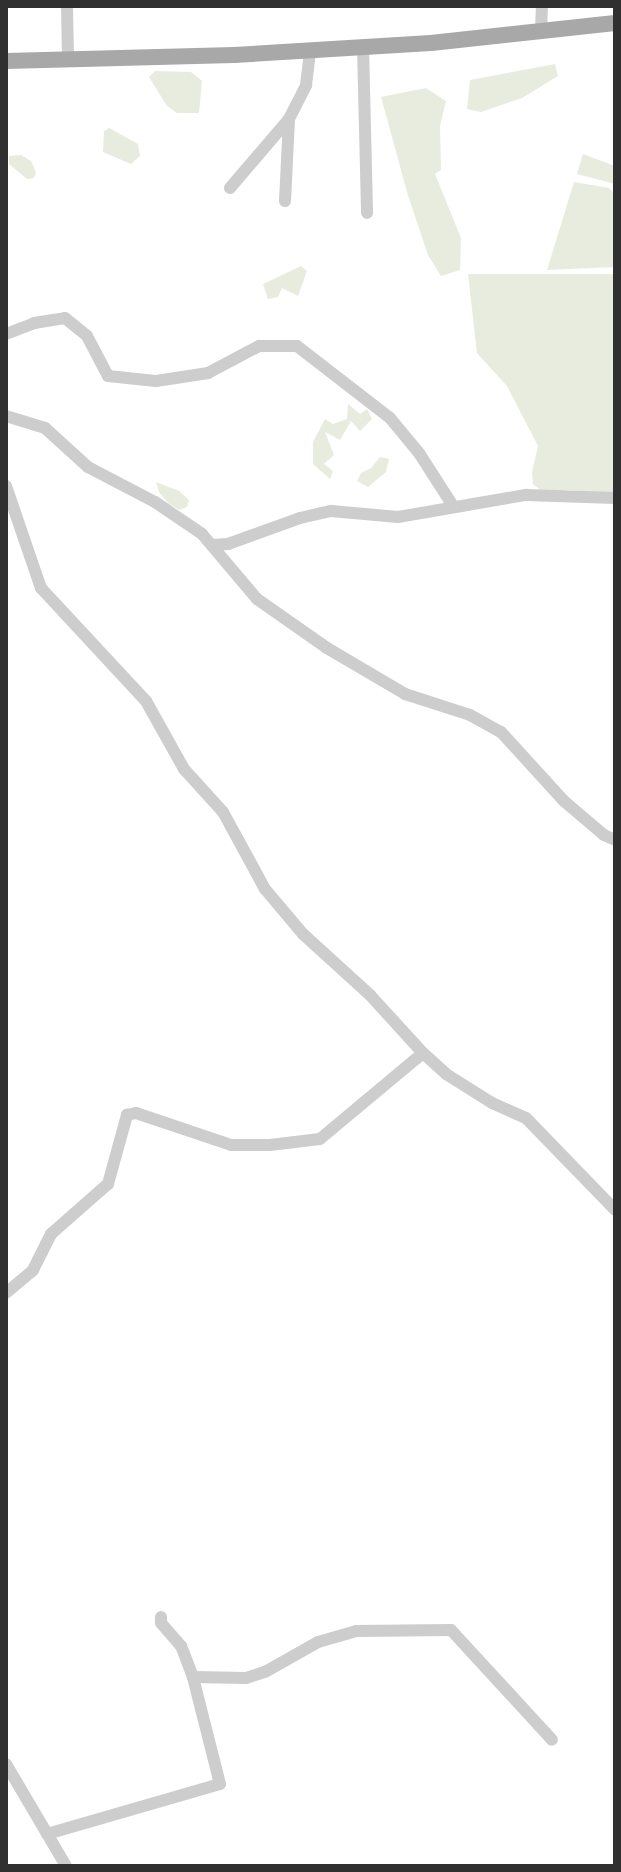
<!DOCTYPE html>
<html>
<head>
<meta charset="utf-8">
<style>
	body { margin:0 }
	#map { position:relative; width:621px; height:1872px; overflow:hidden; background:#fff; font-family:Rubik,sans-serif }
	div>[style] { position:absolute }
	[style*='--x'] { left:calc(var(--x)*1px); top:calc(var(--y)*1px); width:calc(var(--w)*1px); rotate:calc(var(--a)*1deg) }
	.green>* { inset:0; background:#e7ecdf }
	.minor>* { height:12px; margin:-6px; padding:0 6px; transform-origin:6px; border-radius:6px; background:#cdcdcd }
	.major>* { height:16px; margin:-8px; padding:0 8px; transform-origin:8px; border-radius:8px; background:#a8a8a8 }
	span { translate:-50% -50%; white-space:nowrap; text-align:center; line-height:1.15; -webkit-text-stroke:8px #fff; paint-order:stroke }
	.frame { position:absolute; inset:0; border:8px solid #303030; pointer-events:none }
</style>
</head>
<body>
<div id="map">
	<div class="green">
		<div style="clip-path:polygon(555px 64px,558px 76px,522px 98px,481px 112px,467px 109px,470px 80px)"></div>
		<div style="clip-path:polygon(155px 71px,191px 72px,202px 81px,199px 113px,177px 113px,167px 106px,149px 77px)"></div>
		<div style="clip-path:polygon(426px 88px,446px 101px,440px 126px,441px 170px,435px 174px,461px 238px,460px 270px,441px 276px,428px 255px,407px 192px,381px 97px)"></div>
		<div style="clip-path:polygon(109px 128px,138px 144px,140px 156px,131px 164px,103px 152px,104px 131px)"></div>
		<div style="clip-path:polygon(583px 154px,615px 166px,615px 184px,577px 174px)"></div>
		<div style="clip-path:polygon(21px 155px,31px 161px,36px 172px,34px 178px,27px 179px,9px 164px,9px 156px)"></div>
		<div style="clip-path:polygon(574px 182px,609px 188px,615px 194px,615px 267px,547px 270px)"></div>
		<div style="clip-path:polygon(301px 266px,307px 271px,298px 296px,282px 288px,278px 297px,268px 299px,263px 284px)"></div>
		<div style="clip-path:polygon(468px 274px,615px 274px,615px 494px,569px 490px,544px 493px,533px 484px,532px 472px,538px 446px,507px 386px,477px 353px)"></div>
		<div style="clip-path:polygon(348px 404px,360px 414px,367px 409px,372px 419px,360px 431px,351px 421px,340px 440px,325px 432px,334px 455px,324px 464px,333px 471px,330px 479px,313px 464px,313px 442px,325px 419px,333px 424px,347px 419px)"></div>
		<div style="clip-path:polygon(380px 457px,389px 459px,386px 472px,368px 487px,357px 481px,361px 473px,371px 468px)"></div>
		<div style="clip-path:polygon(156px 482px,179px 491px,189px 500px,187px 507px,179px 510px,168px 503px,159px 492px)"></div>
	</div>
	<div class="minor">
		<div style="--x:67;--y:6;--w:54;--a:88.9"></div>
		<div style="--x:541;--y:32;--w:26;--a:-88"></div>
		<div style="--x:363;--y:47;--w:166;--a:88.6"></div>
		<div style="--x:230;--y:188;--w:91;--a:-49.5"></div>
		<div style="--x:289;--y:119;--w:38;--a:-63"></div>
		<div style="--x:306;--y:85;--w:34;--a:-83"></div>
		<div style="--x:285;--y:201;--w:82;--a:-87.2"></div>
		<div style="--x:6;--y:334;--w:30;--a:-21"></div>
		<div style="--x:34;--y:323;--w:31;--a:-9"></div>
		<div style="--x:65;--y:318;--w:28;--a:39"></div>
		<div style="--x:87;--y:336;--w:45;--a:62.3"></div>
		<div style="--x:108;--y:376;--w:48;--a:5.9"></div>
		<div style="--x:156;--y:381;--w:53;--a:-8.7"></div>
		<div style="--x:208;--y:373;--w:58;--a:-27.9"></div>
		<div style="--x:259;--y:346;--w:38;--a:0"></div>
		<div style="--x:297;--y:346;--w:118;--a:37.7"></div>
		<div style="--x:390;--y:418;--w:45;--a:50.4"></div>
		<div style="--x:419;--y:453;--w:63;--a:57.3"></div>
		<div style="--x:6;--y:416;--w:41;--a:17.1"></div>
		<div style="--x:45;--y:428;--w:58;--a:42.2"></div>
		<div style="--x:88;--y:467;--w:76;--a:27.6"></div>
		<div style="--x:155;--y:502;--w:57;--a:34.2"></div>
		<div style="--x:202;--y:534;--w:85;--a:49.8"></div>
		<div style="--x:257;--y:599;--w:85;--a:35"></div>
		<div style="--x:327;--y:648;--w:91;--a:30.5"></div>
		<div style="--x:405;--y:694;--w:68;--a:17.9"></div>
		<div style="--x:470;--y:715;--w:35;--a:29"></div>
		<div style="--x:501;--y:732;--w:93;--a:47.6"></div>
		<div style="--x:564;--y:801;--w:52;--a:40.4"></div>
		<div style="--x:604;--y:835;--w:12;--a:24"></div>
		<div style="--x:6;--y:486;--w:108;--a:71.1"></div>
		<div style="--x:41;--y:588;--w:154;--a:47.1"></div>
		<div style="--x:146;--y:701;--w:78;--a:60.8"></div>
		<div style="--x:184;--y:769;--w:58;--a:47.8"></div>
		<div style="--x:223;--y:812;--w:88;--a:61.4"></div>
		<div style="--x:265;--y:889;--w:59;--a:49.8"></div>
		<div style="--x:303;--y:934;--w:91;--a:42.3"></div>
		<div style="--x:370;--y:995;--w:79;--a:47.6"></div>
		<div style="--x:423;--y:1053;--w:31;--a:42"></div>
		<div style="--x:446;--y:1074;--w:54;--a:32.2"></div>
		<div style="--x:492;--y:1103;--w:37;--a:24"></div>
		<div style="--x:526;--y:1118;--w:128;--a:45.9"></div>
		<div style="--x:213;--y:545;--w:15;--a:-4"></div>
		<div style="--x:228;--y:544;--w:77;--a:-19.9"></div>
		<div style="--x:300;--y:518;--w:32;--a:-13"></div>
		<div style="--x:331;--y:511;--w:67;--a:5.1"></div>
		<div style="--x:398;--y:517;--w:130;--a:-9.8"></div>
		<div style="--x:526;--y:495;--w:89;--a:1.9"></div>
		<div style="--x:6;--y:1293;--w:35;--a:-40"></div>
		<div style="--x:33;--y:1270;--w:40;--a:-63.4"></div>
		<div style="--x:51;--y:1234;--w:76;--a:-41.3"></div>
		<div style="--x:108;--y:1184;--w:72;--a:-74.6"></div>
		<div style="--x:127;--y:1115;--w:9;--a:-13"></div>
		<div style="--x:136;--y:1113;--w:100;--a:18.6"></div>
		<div style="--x:231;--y:1145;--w:39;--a:0"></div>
		<div style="--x:270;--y:1145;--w:50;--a:-6.8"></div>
		<div style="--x:320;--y:1139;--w:134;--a:-39.9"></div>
		<div style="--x:193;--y:1677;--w:53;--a:1.1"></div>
		<div style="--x:246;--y:1678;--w:20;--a:-18"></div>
		<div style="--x:265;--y:1672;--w:61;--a:-29.5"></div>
		<div style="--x:318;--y:1642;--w:40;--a:-16"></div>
		<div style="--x:356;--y:1631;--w:95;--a:-0.6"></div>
		<div style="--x:451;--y:1630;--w:149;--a:47.4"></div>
		<div style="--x:6;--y:1764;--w:118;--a:59.5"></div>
		<div style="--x:47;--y:1834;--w:180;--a:-16.1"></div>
		<div style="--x:220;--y:1784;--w:110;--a:-104.2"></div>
		<div style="--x:193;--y:1677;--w:33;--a:-111"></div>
		<div style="--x:181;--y:1646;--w:30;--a:-131"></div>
		<div style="--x:161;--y:1623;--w:6;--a:-90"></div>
	</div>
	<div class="major">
		<div style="--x:6;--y:61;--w:228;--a:-1.5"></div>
		<div style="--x:234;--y:55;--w:197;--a:-3.5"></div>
		<div style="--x:431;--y:43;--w:185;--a:-6.2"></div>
	</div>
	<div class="frame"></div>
</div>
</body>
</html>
